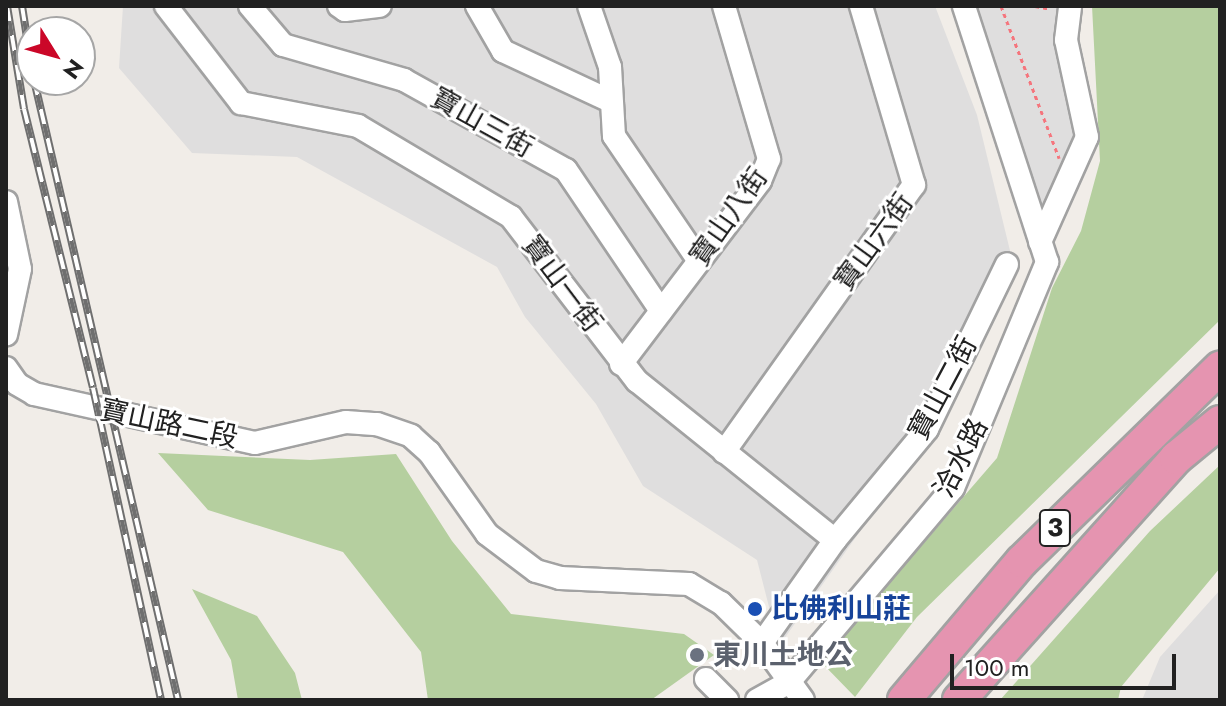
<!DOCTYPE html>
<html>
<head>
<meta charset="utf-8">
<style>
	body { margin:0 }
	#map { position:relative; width:1226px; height:706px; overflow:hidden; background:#f1ede8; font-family:Jost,"Noto Sans TC",sans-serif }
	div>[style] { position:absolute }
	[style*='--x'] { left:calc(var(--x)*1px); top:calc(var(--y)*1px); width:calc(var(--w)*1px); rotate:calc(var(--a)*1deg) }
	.residential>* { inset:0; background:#dfdede }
	.forest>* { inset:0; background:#b5cf9f }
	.path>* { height:3px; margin-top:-1.5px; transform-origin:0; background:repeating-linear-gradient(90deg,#f5757d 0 4px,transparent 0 8px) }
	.roads { filter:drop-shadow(2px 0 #a2a2a2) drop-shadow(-2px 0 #a2a2a2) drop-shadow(0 2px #a2a2a2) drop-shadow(0 -2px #a2a2a2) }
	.minor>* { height:22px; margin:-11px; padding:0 11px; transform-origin:11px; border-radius:11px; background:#fff }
	.highway>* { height:32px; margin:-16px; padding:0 16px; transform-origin:16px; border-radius:16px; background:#e594b0 }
	.rail>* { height:8px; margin-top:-4px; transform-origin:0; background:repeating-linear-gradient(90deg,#fff 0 15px,#6f6f6f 0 30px); box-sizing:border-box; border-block:2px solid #6f6f6f }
	.dots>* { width:22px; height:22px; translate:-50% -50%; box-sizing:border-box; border:4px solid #fff; border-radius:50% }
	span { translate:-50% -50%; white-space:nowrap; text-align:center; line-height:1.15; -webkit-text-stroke:6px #fff; paint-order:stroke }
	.shield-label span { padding:2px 6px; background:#fff; border:2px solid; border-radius:6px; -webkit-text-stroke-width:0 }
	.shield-label { font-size:26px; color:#212121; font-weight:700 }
	.street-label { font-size:28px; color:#212121 }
	.transit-label { font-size:28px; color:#164399; font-weight:700 }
	.left { translate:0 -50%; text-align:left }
	.worship-label { font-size:28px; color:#5b616d; font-weight:700 }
	.frame { position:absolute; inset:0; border:8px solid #212121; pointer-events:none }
	.north { position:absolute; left:16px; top:16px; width:80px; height:80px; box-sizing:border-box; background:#fff; border:2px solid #a6a6a6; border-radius:50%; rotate:127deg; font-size:22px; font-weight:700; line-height:32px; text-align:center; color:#212121 }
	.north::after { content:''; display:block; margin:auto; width:28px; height:36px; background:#cb0728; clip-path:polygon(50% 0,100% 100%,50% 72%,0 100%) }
	.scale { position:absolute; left:950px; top:654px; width:226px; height:36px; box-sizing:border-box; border:4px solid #212121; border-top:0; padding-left:10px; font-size:24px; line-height:28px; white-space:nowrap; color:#212121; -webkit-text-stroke:6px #fff; paint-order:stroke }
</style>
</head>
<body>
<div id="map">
	<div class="residential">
		<div style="clip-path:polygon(123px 6px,935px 6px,977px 115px,1013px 263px,933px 428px,779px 646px,757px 560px,643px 486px,596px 404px,525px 317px,497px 267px,297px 157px,192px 153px,119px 68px)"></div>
		<div style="clip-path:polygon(964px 6px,1064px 6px,1081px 138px,1040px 229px)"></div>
		<div style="clip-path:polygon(1220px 590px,1220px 700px,1142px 700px,1160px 657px)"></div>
	</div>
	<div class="forest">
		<div style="clip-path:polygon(1092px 6px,1220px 6px,1220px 320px,917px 617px,855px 697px,821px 662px,997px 458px,1052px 288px,1081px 231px,1100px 161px)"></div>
		<div style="clip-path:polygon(158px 453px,310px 460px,396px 454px,452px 541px,511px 614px,684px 634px,714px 655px,651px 700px,428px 700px,421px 652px,343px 552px,208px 510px)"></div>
		<div style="clip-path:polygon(1220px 465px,1220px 568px,1121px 687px,1118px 700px,1000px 700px,1150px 531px)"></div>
		<div style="clip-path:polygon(192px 589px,257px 616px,295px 673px,302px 700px,238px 700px,231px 660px)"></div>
	</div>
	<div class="path">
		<div style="--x:1001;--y:6;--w:163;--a:69.1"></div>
		<div style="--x:1035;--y:6;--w:15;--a:11"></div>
	</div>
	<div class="roads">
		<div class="minor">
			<div style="--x:166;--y:6;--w:123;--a:52.3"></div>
			<div style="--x:241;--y:103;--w:119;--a:11.1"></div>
			<div style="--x:358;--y:126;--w:178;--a:30.7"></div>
			<div style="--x:511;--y:217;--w:207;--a:52.5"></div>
			<div style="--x:637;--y:381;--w:254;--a:38.8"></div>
			<div style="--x:835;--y:540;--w:126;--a:125.3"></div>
			<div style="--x:250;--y:6;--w:51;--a:49.8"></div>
			<div style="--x:283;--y:45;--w:126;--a:16.1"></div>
			<div style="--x:404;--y:80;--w:185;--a:29.1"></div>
			<div style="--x:566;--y:170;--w:170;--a:56"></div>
			<div style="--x:339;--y:6;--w:7;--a:34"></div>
			<div style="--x:345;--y:10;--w:35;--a:-7"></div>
			<div style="--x:477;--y:6;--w:52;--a:60"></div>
			<div style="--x:503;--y:51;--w:118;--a:25"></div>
			<div style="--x:589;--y:6;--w:65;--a:71"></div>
			<div style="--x:610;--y:67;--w:69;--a:86.7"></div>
			<div style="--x:614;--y:136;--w:151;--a:55.8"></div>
			<div style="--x:6;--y:202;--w:68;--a:78.2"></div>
			<div style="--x:20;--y:269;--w:67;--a:102"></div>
			<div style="--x:1040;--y:242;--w:115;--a:-65.9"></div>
			<div style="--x:1087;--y:137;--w:99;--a:-102.2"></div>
			<div style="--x:1066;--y:40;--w:34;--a:-83"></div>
			<div style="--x:621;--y:364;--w:230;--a:-52.8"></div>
			<div style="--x:760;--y:181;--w:24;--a:-68"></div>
			<div style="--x:769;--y:159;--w:159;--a:-106.4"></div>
			<div style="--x:6;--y:368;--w:19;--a:55"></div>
			<div style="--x:17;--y:384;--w:20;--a:30"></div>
			<div style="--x:34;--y:394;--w:226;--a:12.5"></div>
			<div style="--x:255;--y:443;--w:93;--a:-13"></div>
			<div style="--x:346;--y:422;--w:31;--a:4"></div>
			<div style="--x:377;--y:424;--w:36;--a:19"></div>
			<div style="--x:411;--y:436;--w:24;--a:42"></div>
			<div style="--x:429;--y:452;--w:100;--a:54.7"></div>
			<div style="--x:487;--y:534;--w:61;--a:37.1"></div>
			<div style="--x:536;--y:571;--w:25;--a:16"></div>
			<div style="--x:560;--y:578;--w:129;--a:2.7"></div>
			<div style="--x:689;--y:584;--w:37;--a:31"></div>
			<div style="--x:721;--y:603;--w:57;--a:44.3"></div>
			<div style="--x:762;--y:643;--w:70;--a:54.3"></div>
			<div style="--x:724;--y:452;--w:328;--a:-54.6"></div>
			<div style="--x:914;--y:185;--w:187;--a:-106.5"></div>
			<div style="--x:835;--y:540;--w:144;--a:-50.3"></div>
			<div style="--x:927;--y:429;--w:183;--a:-64.1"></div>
			<div style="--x:706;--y:679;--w:30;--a:45"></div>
			<div style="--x:757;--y:700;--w:37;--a:-29"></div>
			<div style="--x:789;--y:682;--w:254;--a:-49.8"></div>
			<div style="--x:953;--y:488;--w:245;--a:-67.4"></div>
			<div style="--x:1047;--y:262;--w:269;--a:-108"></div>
		</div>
		<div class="highway">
			<div style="--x:904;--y:700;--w:182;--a:-49.7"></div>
			<div style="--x:1022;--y:561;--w:277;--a:-44.3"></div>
			<div style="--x:959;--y:700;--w:325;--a:-48.1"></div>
			<div style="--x:1176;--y:458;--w:57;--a:-39.3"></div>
		</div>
	</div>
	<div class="rail">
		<div style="--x:7;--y:6;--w:104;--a:80.6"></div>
		<div style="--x:24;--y:109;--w:287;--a:76.1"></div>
		<div style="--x:93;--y:388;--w:319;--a:77.7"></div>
		<div style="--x:22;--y:6;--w:64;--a:81"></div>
		<div style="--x:34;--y:80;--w:637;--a:76.92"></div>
	</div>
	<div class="dots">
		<div style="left:755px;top:609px;background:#1a4fb4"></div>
		<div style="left:697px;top:655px;background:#6b7280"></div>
	</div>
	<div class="shield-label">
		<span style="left:1055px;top:528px">3</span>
	</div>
	<div class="street-label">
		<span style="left:482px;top:123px;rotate:29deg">寶山三街</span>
		<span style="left:729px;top:217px;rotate:-55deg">寶山八街</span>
		<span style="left:874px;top:242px;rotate:-54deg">寶山六街</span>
		<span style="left:562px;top:284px;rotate:53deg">寶山一街</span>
		<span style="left:943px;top:388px;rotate:-62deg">寶山二街</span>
		<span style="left:169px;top:424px;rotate:12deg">寶山路二段</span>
		<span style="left:961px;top:458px;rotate:-63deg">洽水路</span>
	</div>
	<div class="transit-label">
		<span class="left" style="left:771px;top:609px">比佛利山莊</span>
	</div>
	<div class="worship-label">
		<span class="left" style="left:713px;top:655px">東川土地公</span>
	</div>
	<div class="frame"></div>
	<div class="north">N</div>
	<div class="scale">100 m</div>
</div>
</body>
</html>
